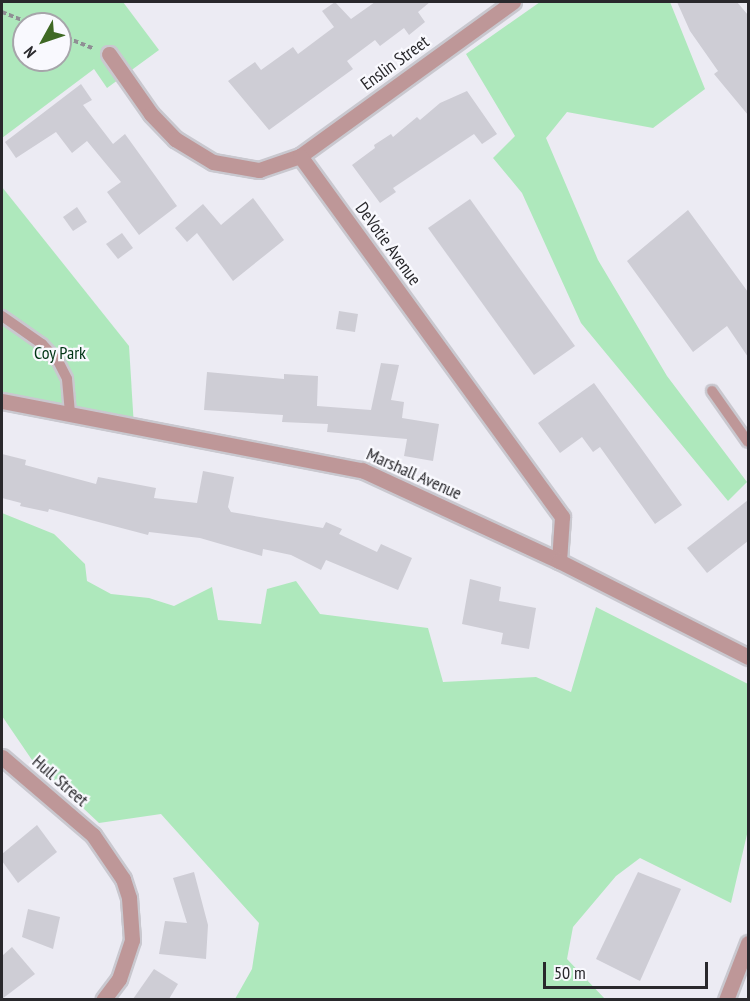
<!DOCTYPE html>
<html>
<head>
<meta charset="utf-8">
<style>
	body { margin:0 }
	#map { position:relative; width:750px; height:1001px; overflow:hidden; background:#ecebf3; font-family:"PT Sans Narrow",sans-serif }
	div>[style] { position:absolute }
	[style*='--x'] { left:calc(var(--x)*1px); top:calc(var(--y)*1px); width:calc(var(--w)*1px); rotate:calc(var(--a)*1deg) }
	.green>* { inset:0; background:#aee8bc }
	.building>* { inset:0; background:#cecdd5 }
	.path>* { height:4px; margin-top:-2px; transform-origin:0; background:repeating-linear-gradient(90deg,#8f8e94 0 4.5px,transparent 0 7.5px) }
	.roads { filter:drop-shadow(2px 0 #c9c8cf) drop-shadow(-2px 0 #c9c8cf) drop-shadow(0 2px #c9c8cf) drop-shadow(0 -2px #c9c8cf) }
	.service>* { height:10px; margin:-5px; padding:0 5px; transform-origin:5px; border-radius:5px; background:#be9798 }
	.minor>* { height:15px; margin:-7.5px; padding:0 7.5px; transform-origin:7.5px; border-radius:7.5px; background:#be9798 }
	span { translate:-50% -50%; white-space:nowrap; text-align:center; line-height:1.15; -webkit-text-stroke:4.5px #f9f9fe; paint-order:stroke }
	.street-label { font-size:18px; color:#29282c }
	.park-label { font-size:18px; color:#003515 }
	.frame { position:absolute; inset:0; border:3px solid #29282c; pointer-events:none }
	.north { position:absolute; left:12px; top:12px; width:60px; height:60px; box-sizing:border-box; background:#f9f9fe; border:2px solid #a6a5aa; border-radius:50%; rotate:230deg; font-size:16px; font-weight:700; line-height:24px; text-align:center; color:#29282c }
	.north::after { content:''; display:block; margin:auto; width:21px; height:27px; background:#3f6925; clip-path:polygon(50% 0,100% 100%,50% 72%,0 100%) }
	.scale { position:absolute; left:543px; top:962px; width:165px; height:27px; box-sizing:border-box; border:3px solid #29282c; border-top:0; padding-left:8px; font-size:18px; line-height:21px; white-space:nowrap; color:#29282c; -webkit-text-stroke:4px #f9f9fe; paint-order:stroke }
</style>
</head>
<body>
<div id="map">
	<div class="green">
		<div style="clip-path:polygon(evenodd,2px 2px,123px 2px,159px 50px,107px 88px,94px 69px,2px 138px,2px 2px,24px 24px,60px 24px,60px 60px,24px 60px,24px 24px)"></div>
		<div style="clip-path:polygon(540px 2px,670px 2px,705px 89px,653px 128px,567px 112px,546px 138px,598px 260px,667px 376px,747px 482px,728px 501px,581px 323px,522px 193px,493px 158px,515px 136px,466px 54px)"></div>
		<div style="clip-path:polygon(2px 187px,129px 346px,134px 427px,2px 401px)"></div>
		<div style="clip-path:polygon(2px 513px,54px 534px,85px 564px,87px 581px,111px 594px,149px 598px,174px 606px,212px 587px,218px 620px,261px 624px,267px 589px,296px 581px,320px 614px,428px 628px,443px 682px,536px 677px,571px 692px,596px 607px,748px 684px,748px 830px,731px 903px,640px 858px,616px 876px,573px 927px,567px 959px,605px 999px,235px 999px,252px 969px,259px 923px,161px 814px,99px 823px,32px 760px,2px 716px)"></div>
	</div>
	<div class="building">
		<div style="clip-path:polygon(335px 2px,351px 19px,375px 2px,430px 2px,418px 12px,425px 22px,409px 35px,404px 28px,380px 46px,375px 40px,347px 61px,353px 69px,269px 130px,228px 81px,255px 62px,261px 70px,293px 47px,298px 54px,334px 27px,322px 11px)"></div>
		<div style="clip-path:polygon(677px 2px,737px 2px,748px 15px,748px 115px,714px 74px,718px 71px,690px 31px)"></div>
		<div style="clip-path:polygon(81px 84px,92px 100px,83px 105px,113px 144px,125px 134px,177px 206px,139px 235px,107px 192px,121px 182px,87px 141px,72px 153px,56px 132px,16px 158px,5px 142px)"></div>
		<div style="clip-path:polygon(467px 91px,497px 134px,482px 144px,474px 134px,393px 188px,396px 192px,380px 203px,352px 165px,375px 148px,374px 145px,391px 134px,393px 137px,417px 117px,420px 120px,440px 103px)"></div>
		<div style="clip-path:polygon(253px 198px,284px 240px,233px 281px,197px 233px,187px 242px,175px 228px,203px 204px,221px 225px)"></div>
		<div style="clip-path:polygon(470px 199px,575px 346px,534px 375px,428px 228px)"></div>
		<div style="clip-path:polygon(77px 207px,87px 222px,73px 231px,63px 217px)"></div>
		<div style="clip-path:polygon(688px 210px,748px 292px,748px 357px,727px 326px,693px 352px,627px 261px)"></div>
		<div style="clip-path:polygon(122px 233px,133px 248px,118px 259px,106px 244px)"></div>
		<div style="clip-path:polygon(339px 311px,358px 314px,355px 332px,336px 329px)"></div>
		<div style="clip-path:polygon(381px 363px,399px 365px,391px 400px,404px 402px,402px 418px,439px 424px,433px 461px,404px 456px,407px 439px,327px 432px,328px 424px,282px 422px,283px 415px,204px 410px,207px 372px,284px 379px,284px 374px,318px 376px,317px 406px,371px 410px)"></div>
		<div style="clip-path:polygon(594px 383px,682px 505px,655px 524px,600px 447px,593px 452px,582px 437px,560px 453px,538px 423px)"></div>
		<div style="clip-path:polygon(2px 454px,26px 460px,25px 465px,96px 484px,98px 477px,156px 488px,154px 498px,197px 503px,203px 471px,234px 477px,228px 507px,231px 512px,323px 528px,326px 522px,342px 529px,339px 534px,377px 552px,381px 544px,412px 558px,398px 590px,326px 560px,321px 570px,291px 555px,263px 549px,262px 556px,200px 538px,149px 532px,148px 535px,49px 509px,48px 512px,20px 506px,21px 503px,2px 498px)"></div>
		<div style="clip-path:polygon(748px 500px,748px 541px,707px 573px,687px 548px)"></div>
		<div style="clip-path:polygon(470px 579px,501px 587px,499px 601px,536px 608px,529px 649px,501px 644px,503px 633px,462px 624px)"></div>
		<div style="clip-path:polygon(37px 825px,57px 852px,18px 883px,2px 861px,2px 854px)"></div>
		<div style="clip-path:polygon(194px 872px,208px 925px,206px 959px,159px 954px,165px 921px,187px 923px,173px 878px)"></div>
		<div style="clip-path:polygon(638px 872px,681px 889px,640px 981px,596px 959px)"></div>
		<div style="clip-path:polygon(28px 909px,60px 917px,53px 949px,22px 937px)"></div>
		<div style="clip-path:polygon(12px 947px,35px 974px,2px 999px,2px 956px)"></div>
		<div style="clip-path:polygon(154px 969px,178px 984px,169px 999px,133px 999px)"></div>
	</div>
	<div class="path">
		<div style="--x:2;--y:12;--w:32;--a:22"></div>
		<div style="--x:60;--y:35;--w:35;--a:22"></div>
	</div>
	<div class="roads">
		<div class="service">
			<div style="--x:2;--y:316;--w:49;--a:35"></div>
			<div style="--x:42;--y:344;--w:23;--a:47"></div>
			<div style="--x:58;--y:361;--w:20;--a:63"></div>
			<div style="--x:67;--y:379;--w:35;--a:85"></div>
			<div style="--x:712;--y:391;--w:62;--a:54.8"></div>
		</div>
		<div class="minor">
			<div style="--x:109;--y:54;--w:73;--a:55"></div>
			<div style="--x:151;--y:114;--w:35;--a:46"></div>
			<div style="--x:175;--y:139;--w:44;--a:31.2"></div>
			<div style="--x:213;--y:162;--w:47;--a:9.9"></div>
			<div style="--x:259;--y:170;--w:43;--a:-18.9"></div>
			<div style="--x:300;--y:156;--w:263;--a:-35.9"></div>
			<div style="--x:300;--y:156;--w:446;--a:54"></div>
			<div style="--x:562;--y:517;--w:44;--a:93.9"></div>
			<div style="--x:2;--y:401;--w:367;--a:10.9"></div>
			<div style="--x:362;--y:470;--w:217;--a:24.8"></div>
			<div style="--x:559;--y:561;--w:212;--a:26.9"></div>
			<div style="--x:2;--y:757;--w:120;--a:40.6"></div>
			<div style="--x:93;--y:835;--w:53;--a:55.7"></div>
			<div style="--x:123;--y:879;--w:20;--a:72"></div>
			<div style="--x:129;--y:898;--w:42;--a:85.9"></div>
			<div style="--x:132;--y:940;--w:41;--a:108.4"></div>
			<div style="--x:119;--y:979;--w:26;--a:127"></div>
			<div style="--x:726;--y:1000;--w:61;--a:-68.9"></div>
		</div>
	</div>
	<div class="street-label">
		<span style="left:395px;top:63px;rotate:-36deg">Enslin Street</span>
		<span style="left:388px;top:244px;rotate:54deg">DeVotie Avenue</span>
		<span style="left:414px;top:474px;rotate:24deg">Marshall Avenue</span>
		<span style="left:60px;top:781px;rotate:41deg">Hull Street</span>
	</div>
	<div class="park-label">
		<span style="left:60px;top:353px">Coy Park</span>
	</div>
	<div class="frame"></div>
	<div class="north">N</div>
	<div class="scale">50 m</div>
</div>
</body>
</html>
